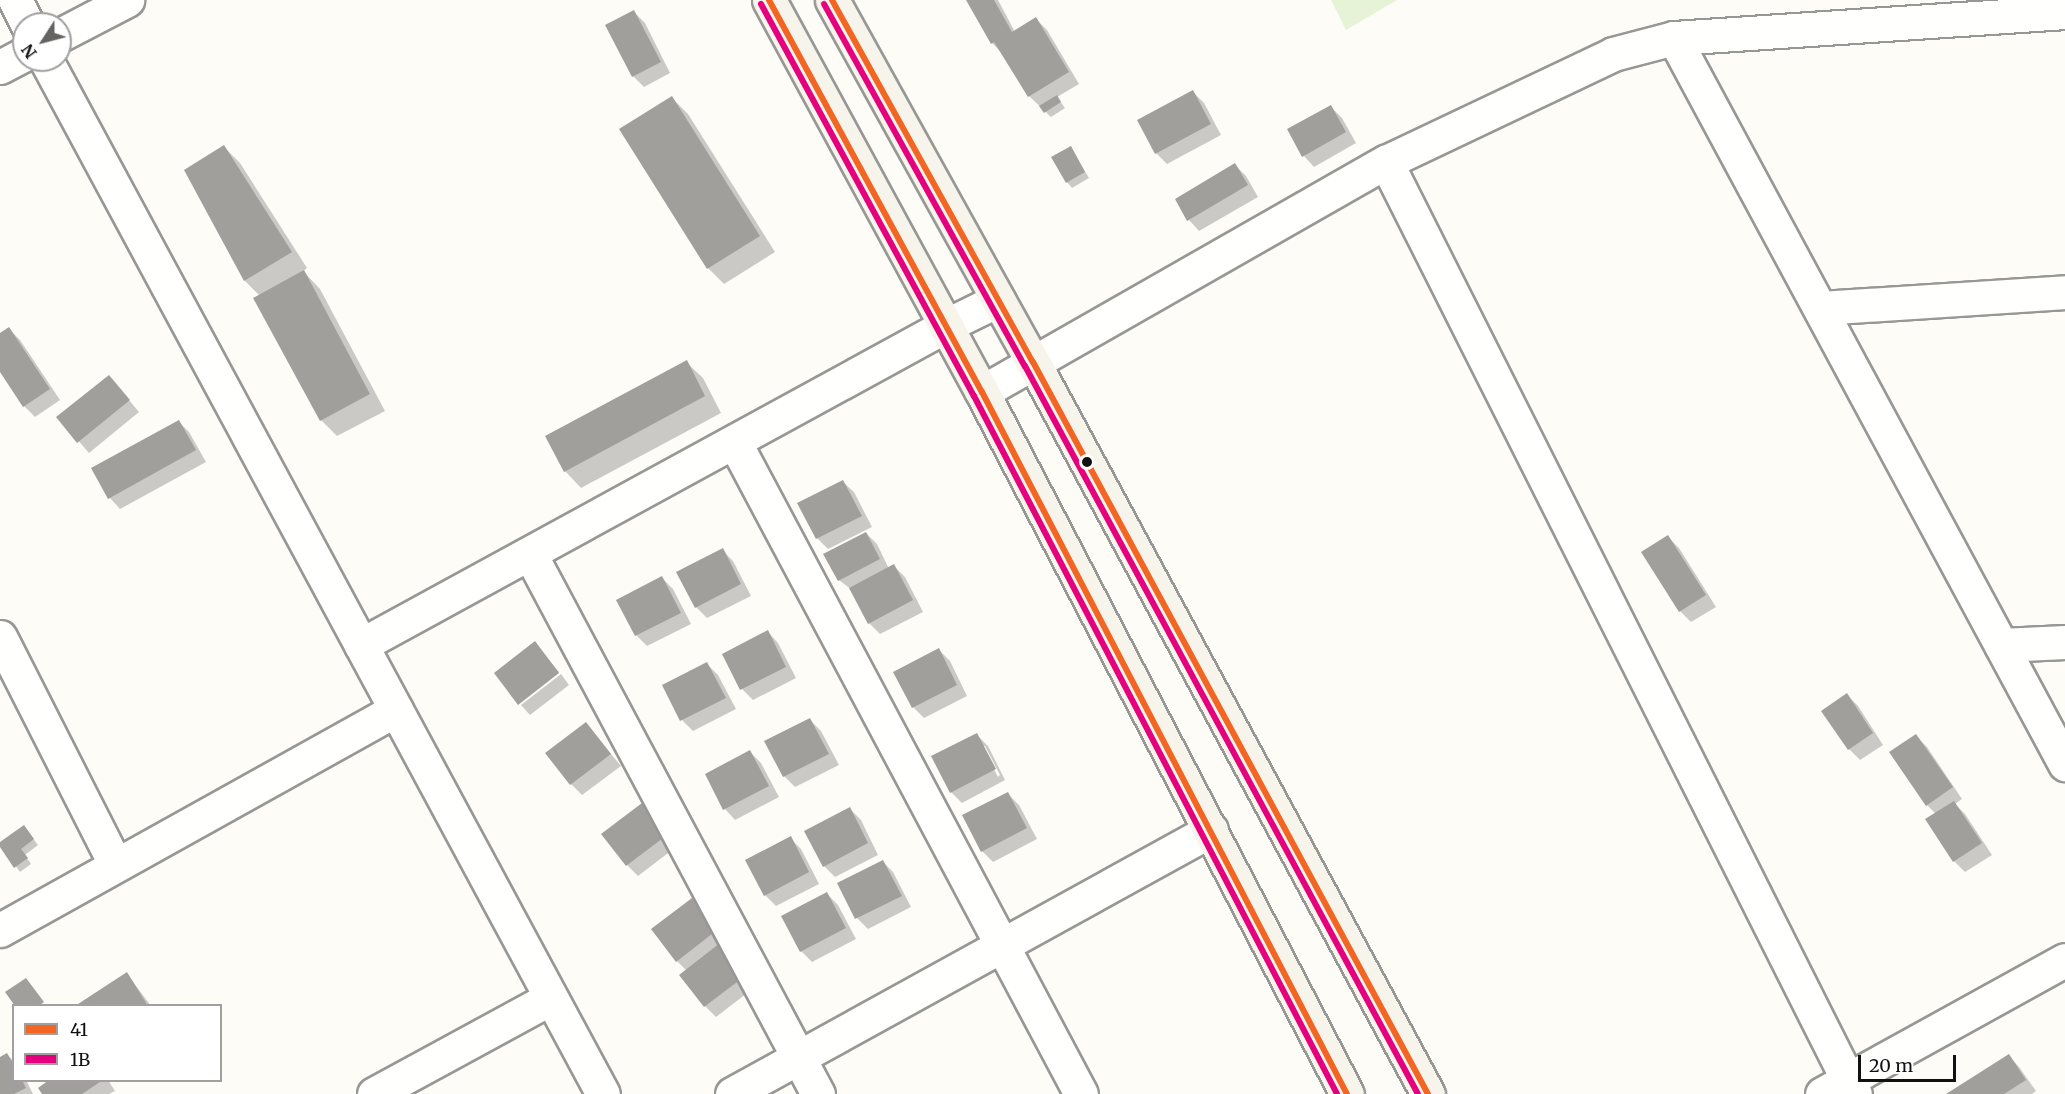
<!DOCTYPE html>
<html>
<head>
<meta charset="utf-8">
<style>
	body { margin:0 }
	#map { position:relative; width:2065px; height:1094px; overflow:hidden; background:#fdfcf7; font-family:Merriweather,serif }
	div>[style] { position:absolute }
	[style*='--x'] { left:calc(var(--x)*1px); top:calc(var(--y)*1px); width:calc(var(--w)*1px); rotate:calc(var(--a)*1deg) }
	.green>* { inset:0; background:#e7f3d7 }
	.shadow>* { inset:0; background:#0003 }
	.building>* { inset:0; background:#a19f9c }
	.roads { filter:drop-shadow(2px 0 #979795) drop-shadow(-2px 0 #979795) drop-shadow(0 2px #979795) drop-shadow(0 -2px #979795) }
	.minor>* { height:33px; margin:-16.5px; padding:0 16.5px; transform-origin:16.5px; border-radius:16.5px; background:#fffffe }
	.tertiary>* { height:33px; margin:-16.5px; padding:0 16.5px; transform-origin:16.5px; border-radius:16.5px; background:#fffffe }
	.secondary>* { height:33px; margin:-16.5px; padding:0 16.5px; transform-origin:16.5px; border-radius:16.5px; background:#f6f4eb }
	.bus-1>* { height:6px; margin:-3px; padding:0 3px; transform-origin:3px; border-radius:3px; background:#f26522 }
	.bus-2>* { height:6px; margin:-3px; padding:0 3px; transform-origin:3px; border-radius:3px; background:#e5007d }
	.dots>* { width:16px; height:16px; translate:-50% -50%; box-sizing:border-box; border:3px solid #fff; border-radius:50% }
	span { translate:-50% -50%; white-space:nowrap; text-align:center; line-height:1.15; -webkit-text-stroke:6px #fff; paint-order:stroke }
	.legend { position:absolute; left:12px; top:1004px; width:210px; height:78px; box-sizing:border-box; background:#fff; border:2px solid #a0a0a0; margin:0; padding:8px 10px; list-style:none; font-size:18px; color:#111 }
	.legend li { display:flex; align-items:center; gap:12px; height:30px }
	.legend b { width:30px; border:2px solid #a0a0a0 }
	.north { position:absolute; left:12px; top:12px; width:60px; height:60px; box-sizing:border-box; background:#fff; border:2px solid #a0a0a0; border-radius:50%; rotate:234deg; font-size:16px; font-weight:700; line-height:24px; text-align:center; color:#111 }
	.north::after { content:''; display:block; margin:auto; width:21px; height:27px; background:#646362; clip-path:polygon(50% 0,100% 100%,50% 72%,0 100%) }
	.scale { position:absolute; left:1858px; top:1055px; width:98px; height:27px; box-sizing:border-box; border:3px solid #111; border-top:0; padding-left:8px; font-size:18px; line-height:21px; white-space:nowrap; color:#111; -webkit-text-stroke:4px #fff; paint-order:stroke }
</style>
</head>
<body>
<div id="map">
	<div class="green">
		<div style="clip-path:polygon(1331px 0,1397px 0,1346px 30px)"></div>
	</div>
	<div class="shadow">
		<div style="clip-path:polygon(968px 0,998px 0,1015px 32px,1036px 19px,1047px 30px,1079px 84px,1057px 97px,1065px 108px,1051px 117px,1029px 96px,1003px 54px,992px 43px)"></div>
		<div style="clip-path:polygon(634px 12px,645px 23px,670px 73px,644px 87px,633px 76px)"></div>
		<div style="clip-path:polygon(1193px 92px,1204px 103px,1221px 135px,1167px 164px,1156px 153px)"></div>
		<div style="clip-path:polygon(672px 98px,688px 114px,775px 252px,724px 284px,708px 268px)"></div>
		<div style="clip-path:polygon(1331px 107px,1342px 118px,1356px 143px,1314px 167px,1304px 156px)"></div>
		<div style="clip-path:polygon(224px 147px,240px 163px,307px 268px,303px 271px,320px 289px,385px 411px,337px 436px,321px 420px,260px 296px,245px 281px,186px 171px)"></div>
		<div style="clip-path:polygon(1071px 148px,1089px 178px,1072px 188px,1067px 182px)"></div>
		<div style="clip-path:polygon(1235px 165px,1246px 176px,1258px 197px,1199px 231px,1189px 220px)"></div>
		<div style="clip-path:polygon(9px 329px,20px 340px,60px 400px,35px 417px,24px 406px,0 370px,0 335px)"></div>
		<div style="clip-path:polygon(686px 362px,703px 378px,721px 413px,581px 488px,565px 471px)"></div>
		<div style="clip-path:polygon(119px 388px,139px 412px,89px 453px,58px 417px)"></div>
		<div style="clip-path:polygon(178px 421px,189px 432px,206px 462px,120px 509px,110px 498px,93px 469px)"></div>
		<div style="clip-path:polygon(843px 482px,854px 492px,872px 527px,828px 549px,817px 538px)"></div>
		<div style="clip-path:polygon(866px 533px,877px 544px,889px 569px,894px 566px,905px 577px,923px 612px,880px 634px,869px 623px,852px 590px,839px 580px)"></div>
		<div style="clip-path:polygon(1668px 537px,1679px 548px,1716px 607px,1691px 622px,1680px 611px)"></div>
		<div style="clip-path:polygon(722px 550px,733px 561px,751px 596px,707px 618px,696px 607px)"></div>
		<div style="clip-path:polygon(662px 578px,673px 589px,691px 624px,647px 646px,636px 635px)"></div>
		<div style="clip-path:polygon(768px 632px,778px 643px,796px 678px,753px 700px,742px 689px)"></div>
		<div style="clip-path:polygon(535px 643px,559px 672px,519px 703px)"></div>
		<div style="clip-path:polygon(939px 650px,950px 661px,967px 696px,924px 718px,913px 707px)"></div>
		<div style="clip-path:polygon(707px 664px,718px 675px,736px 709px,693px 731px,682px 720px,664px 686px)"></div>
		<div style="clip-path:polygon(561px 674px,569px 685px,530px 715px,521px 705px)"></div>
		<div style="clip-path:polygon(1847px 695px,1858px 706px,1883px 745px,1860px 760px,1849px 749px)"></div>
		<div style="clip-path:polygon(810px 720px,821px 731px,839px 765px,795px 787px,784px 776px)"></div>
		<div style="clip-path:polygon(586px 724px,621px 766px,582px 795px,571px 784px)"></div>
		<div style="clip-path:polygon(evenodd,977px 735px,988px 746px,1005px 780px,962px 803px,951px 792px,977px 735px,982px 746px,985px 746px,1000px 775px,998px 777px,982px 746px)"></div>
		<div style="clip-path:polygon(1916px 736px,1927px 747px,1962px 799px,1955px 804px,1965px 814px,1992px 855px,1965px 872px,1954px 861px,1927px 820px,1936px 814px,1927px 805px)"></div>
		<div style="clip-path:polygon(750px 752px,761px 763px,779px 797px,735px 820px,725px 809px)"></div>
		<div style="clip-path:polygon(1008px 794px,1019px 805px,1037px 839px,993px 862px,982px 851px)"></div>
		<div style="clip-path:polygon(642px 805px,676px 847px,638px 876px,627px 865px)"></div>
		<div style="clip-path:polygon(850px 809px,861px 820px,878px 855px,835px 877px,824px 866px)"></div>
		<div style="clip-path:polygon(24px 827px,38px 845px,25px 855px,31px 864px,20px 872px,0 844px)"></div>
		<div style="clip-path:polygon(790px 838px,801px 849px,819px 884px,776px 906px,765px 895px)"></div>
		<div style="clip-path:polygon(882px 861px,893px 872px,911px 907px,868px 929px,857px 918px,839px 884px)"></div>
		<div style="clip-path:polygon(827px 894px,838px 905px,856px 939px,812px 962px,801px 951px)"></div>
		<div style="clip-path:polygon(692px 900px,703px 910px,755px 987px,716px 1017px,705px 1006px,687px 971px,677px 961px)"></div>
		<div style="clip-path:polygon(127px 974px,151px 1006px,78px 1006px)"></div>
		<div style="clip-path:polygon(7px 1055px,14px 1061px,14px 1080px,26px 1080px,33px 1094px,0 1094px,0 1059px)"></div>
		<div style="clip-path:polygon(2009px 1056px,2019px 1067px,2036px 1091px,2032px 1094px,1949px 1094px)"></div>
		<div style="clip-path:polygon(52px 1080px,108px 1080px,115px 1091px,109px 1094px,44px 1094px)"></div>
	</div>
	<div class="building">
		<div style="clip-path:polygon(966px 0,994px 0,1012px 32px,1036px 17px,1069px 72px,1028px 97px,994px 42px,991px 44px)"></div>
		<div style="clip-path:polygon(634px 10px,661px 62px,632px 77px,605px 25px)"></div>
		<div style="clip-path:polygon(1193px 90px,1211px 124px,1155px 154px,1137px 120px)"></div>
		<div style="clip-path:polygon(1057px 95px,1061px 102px,1044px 113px,1039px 106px)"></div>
		<div style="clip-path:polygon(672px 96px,760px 236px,707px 269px,619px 129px)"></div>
		<div style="clip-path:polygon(1331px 105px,1346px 132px,1302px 157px,1287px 129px)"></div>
		<div style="clip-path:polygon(224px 145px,292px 252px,244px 281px,184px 170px)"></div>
		<div style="clip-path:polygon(1071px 146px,1085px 172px,1066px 183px,1051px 157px)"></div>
		<div style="clip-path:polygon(1235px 163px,1248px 185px,1187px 221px,1175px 199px)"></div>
		<div style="clip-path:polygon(304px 270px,370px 394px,320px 421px,253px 298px)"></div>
		<div style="clip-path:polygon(9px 327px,50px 389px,23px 407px,0 372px,0 333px)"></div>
		<div style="clip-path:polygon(687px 360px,705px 396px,564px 472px,545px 436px)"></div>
		<div style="clip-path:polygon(109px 375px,130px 400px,77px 443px,56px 417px)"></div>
		<div style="clip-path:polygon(179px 420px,196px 450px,108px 499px,91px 468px)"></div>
		<div style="clip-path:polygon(843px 480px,862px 516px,816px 539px,797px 503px)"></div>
		<div style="clip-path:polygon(866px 532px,880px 559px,838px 581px,823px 554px)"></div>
		<div style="clip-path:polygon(1668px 535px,1706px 595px,1679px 612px,1641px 552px)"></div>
		<div style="clip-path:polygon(723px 548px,741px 584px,695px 608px,676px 572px)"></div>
		<div style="clip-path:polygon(894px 564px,913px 600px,868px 624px,849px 588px)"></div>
		<div style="clip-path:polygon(662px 576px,681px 613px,635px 636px,616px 600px)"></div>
		<div style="clip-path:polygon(768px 630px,786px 667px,740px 690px,722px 654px)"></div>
		<div style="clip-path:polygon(535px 641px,559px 673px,518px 705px,494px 673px)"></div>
		<div style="clip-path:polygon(939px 648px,957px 685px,912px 708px,893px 672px)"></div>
		<div style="clip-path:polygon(707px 662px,726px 698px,680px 721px,662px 685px)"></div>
		<div style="clip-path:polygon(1847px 693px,1873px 733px,1848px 750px,1821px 711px)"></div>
		<div style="clip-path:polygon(810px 718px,829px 754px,783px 777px,764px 741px)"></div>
		<div style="clip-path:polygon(586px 722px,611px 754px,570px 785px,545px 753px)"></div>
		<div style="clip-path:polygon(977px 733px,996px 769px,950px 793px,931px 756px)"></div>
		<div style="clip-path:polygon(1916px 734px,1953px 787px,1926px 806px,1889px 752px)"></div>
		<div style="clip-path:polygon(750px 750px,769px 786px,723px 810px,705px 774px)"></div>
		<div style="clip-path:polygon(1008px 792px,1027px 828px,981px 852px,962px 815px)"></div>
		<div style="clip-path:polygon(1954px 801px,1982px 843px,1953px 862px,1925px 819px)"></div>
		<div style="clip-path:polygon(642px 803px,667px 835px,626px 866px,601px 834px)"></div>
		<div style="clip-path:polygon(850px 807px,868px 843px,823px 867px,804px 831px)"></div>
		<div style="clip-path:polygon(24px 825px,34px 839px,21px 849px,28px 858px,14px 868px,0 847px,0 842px)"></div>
		<div style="clip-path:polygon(791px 836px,809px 872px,764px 896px,745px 860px)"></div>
		<div style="clip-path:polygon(883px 860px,902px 896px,855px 919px,837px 883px)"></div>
		<div style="clip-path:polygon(827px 892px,846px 928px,800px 952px,781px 916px)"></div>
		<div style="clip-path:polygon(692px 898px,717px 930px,676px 962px,651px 929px)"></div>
		<div style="clip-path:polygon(720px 943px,745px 976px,704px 1007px,679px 975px)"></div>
		<div style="clip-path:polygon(127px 972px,148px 1006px,75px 1006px)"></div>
		<div style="clip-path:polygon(26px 978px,44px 1002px,39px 1006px,15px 1006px,5px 992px)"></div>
		<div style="clip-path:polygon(7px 1053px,14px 1065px,14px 1080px,22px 1080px,26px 1088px,14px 1094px,0 1094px,0 1057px)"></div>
		<div style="clip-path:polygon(2009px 1054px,2026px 1080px,2004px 1094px,1946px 1094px)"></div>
		<div style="clip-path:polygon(49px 1080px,103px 1080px,82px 1094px,42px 1094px,38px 1088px)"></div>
	</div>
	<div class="roads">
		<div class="minor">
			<div style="--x:15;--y:0;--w:27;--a:63"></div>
			<div style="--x:1674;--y:38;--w:825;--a:61.69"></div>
			<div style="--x:46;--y:60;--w:1174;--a:61.69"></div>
			<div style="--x:1386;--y:162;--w:1043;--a:63.29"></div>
			<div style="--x:1820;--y:308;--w:246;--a:-3.7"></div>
			<div style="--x:982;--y:392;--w:465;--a:-29.7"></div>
			<div style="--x:1386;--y:162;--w:251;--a:-25.4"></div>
			<div style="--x:1613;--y:54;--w:63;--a:-14.7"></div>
			<div style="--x:1674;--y:38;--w:392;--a:-3.8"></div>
			<div style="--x:735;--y:443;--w:737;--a:62.01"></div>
			<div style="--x:530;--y:554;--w:612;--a:61.93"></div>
			<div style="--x:0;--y:637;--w:254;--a:63.1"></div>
			<div style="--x:361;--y:645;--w:668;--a:-28.64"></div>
			<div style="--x:947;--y:325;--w:57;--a:-26.1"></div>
			<div style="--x:2001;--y:645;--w:64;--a:-2.7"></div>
			<div style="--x:0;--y:930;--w:453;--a:-29.1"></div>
			<div style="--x:374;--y:1094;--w:201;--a:-28.5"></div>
			<div style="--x:732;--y:1094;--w:547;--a:-28.86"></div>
			<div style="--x:1822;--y:1094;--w:277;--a:-28.9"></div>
		</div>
		<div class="tertiary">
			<div style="--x:60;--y:35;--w:76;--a:-27.6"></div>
			<div style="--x:0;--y:67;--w:27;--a:-28"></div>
		</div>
		<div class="secondary">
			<div style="--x:769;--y:0;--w:446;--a:61.5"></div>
			<div style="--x:982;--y:392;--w:791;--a:62.53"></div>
			<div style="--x:832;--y:0;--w:414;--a:61"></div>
			<div style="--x:1033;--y:362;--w:832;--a:61.65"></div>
		</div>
	</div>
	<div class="bus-1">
		<div style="--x:769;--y:0;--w:446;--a:61.5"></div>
		<div style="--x:982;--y:392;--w:791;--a:62.53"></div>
		<div style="--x:832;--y:0;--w:414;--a:61"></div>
		<div style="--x:1033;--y:362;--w:832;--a:61.65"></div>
	</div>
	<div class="bus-2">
		<div style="--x:761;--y:4;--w:446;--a:61.5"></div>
		<div style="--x:974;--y:396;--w:787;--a:62.52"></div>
		<div style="--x:824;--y:4;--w:414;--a:61"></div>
		<div style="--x:1025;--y:366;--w:827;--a:61.64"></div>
	</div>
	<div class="dots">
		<div style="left:1087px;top:462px;background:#111"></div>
	</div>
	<ul class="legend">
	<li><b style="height:8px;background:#f26522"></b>41</li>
	<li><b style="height:8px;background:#e5007d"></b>1B</li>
	</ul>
	<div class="north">N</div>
	<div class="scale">20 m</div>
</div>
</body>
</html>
